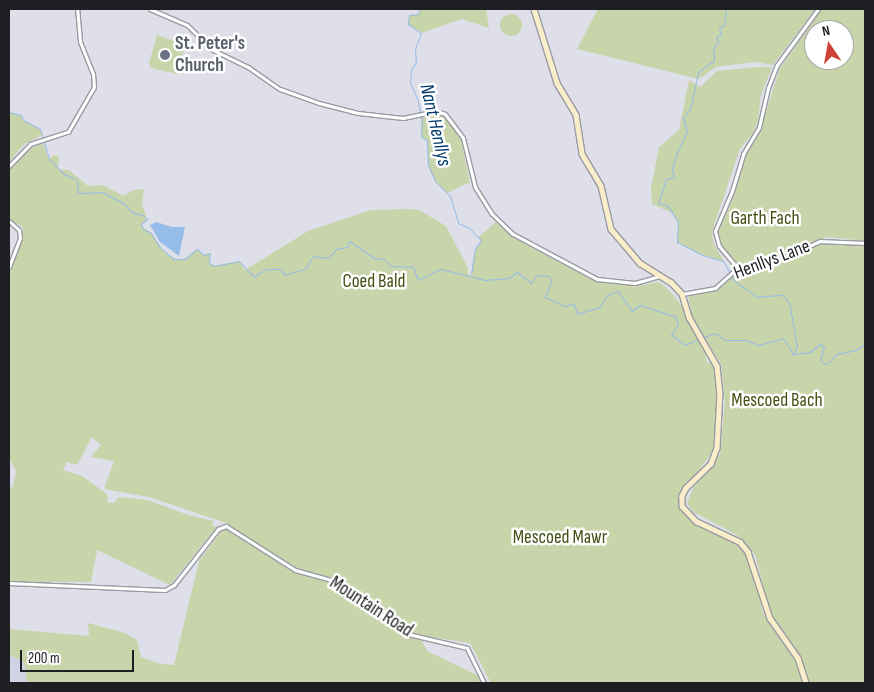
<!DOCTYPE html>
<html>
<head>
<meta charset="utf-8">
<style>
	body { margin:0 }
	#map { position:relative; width:874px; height:692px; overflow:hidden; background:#dedfe9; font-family:"Sofia Sans Condensed",sans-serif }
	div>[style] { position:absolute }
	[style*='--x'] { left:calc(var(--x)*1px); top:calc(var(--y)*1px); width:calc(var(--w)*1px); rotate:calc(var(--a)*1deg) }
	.built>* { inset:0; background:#d1d3e4 }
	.green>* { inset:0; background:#c8d4aa }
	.round { border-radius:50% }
	.water>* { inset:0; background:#96bce9 }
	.stream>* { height:1px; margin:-0.5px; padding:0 0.5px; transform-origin:0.5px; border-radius:0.5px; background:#96bce9 }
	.roads { filter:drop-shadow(1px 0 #999aa3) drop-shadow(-1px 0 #999aa3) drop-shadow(0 1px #999aa3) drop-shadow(0 -1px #999aa3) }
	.street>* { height:3px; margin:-1.5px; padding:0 1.5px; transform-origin:1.5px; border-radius:1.5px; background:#fff }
	.secondary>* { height:4.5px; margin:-2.25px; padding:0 2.25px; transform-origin:2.25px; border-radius:2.25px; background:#faeeca }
	.dots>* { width:14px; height:14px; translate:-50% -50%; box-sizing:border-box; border:2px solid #fff; border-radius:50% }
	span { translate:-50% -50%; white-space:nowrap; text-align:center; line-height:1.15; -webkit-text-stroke:5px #fff; paint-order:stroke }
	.worship-label { font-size:19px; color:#5b616d; font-weight:700 }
	.left { translate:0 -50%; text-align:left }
	.park-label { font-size:19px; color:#435013 }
	.street-label { font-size:19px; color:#1f1f23 }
	.water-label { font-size:20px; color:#00396d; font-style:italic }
	.frame { position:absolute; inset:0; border:10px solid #1f1f23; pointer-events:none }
	.north { position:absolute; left:804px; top:20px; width:50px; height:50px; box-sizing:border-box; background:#fff; border:1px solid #a5a5a7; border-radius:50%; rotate:348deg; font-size:14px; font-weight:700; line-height:20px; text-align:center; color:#1f1f23 }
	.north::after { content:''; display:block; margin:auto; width:18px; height:22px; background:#ce4136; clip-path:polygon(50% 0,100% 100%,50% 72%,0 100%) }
	.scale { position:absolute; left:20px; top:650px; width:114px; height:22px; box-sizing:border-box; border:2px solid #1f1f23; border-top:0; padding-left:6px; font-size:15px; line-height:18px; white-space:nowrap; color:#1f1f23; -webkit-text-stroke:4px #fff; paint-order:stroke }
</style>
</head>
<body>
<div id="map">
	<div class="built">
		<div style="clip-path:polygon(9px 655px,24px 662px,27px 683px,9px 683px)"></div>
	</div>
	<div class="green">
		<div style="clip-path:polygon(420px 9px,486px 9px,489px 28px,462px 19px,421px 33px,408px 24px,409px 15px,418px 14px)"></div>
		<div style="clip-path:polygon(598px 9px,815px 9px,773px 65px,755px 62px,716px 67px,699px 79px,577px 49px)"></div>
		<div style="clip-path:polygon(evenodd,822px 9px,865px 9px,865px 241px,827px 237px,793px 252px,737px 268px,721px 246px,717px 231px,733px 199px,743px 158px,762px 125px,779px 70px,822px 9px,814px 30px,844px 30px,844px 60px,814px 60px,814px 30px)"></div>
		<div class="round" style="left:500px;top:14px;width:22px;height:22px"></div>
		<div style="clip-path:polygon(157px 35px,185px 45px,177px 74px,151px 68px,149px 63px)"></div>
		<div style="clip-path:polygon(757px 67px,772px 67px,761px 95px,758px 120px,754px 132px,740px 149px,712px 231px,714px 245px,729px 269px,723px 261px,702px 255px,677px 242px,678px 222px,672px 213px,652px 204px,651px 188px,659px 147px,679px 130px,689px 80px,700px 87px,717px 71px)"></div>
		<div style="clip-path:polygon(9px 112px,21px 115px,23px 120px,40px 129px,43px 135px,24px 144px,9px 162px)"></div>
		<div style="clip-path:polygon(438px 113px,445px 115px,460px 136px,470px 182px,447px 193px,435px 181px,428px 165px,427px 141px,421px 136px,421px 117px)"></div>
		<div style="clip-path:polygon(43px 143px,49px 159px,54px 155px,59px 157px,58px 170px,69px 170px,88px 186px,103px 185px,123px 196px,134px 190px,144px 189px,142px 204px,147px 219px,141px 226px,151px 233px,164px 252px,177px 260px,184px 259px,197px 249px,204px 255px,210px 253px,209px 262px,214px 266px,239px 261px,245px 270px,308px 231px,371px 210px,407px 209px,419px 210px,446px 226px,468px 268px,468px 274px,471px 275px,475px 249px,481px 243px,479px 237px,496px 222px,532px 248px,595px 281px,638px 286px,658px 282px,666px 287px,679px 302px,706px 352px,706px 361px,715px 365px,718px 399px,713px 451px,682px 493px,681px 508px,687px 517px,734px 542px,748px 556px,755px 570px,762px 611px,798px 666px,803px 683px,491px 683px,470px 643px,416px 635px,357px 598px,337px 580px,296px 569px,226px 523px,149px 497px,104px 489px,114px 461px,91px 457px,101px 445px,92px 437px,77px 465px,67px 462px,63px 470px,82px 476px,107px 494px,108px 503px,114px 503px,119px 497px,148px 500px,188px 515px,214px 521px,212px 525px,215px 527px,219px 524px,170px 585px,97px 550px,91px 582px,9px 582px,9px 488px,13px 487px,16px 471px,9px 458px,9px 271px,23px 231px,23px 227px,9px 219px,9px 170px,26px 151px)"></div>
		<div style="clip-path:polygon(824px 242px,865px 245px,865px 683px,809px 683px,799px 655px,771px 615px,755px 555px,737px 535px,693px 512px,687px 503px,695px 484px,720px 454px,725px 401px,721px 364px,692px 316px,688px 296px,718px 290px,732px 275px,761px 263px,785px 259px)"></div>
		<div style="clip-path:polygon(224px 528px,291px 571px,333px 581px,356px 601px,406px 635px,422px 641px,427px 651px,481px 677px,484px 683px,27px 683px,24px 662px,9px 655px,9px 629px,89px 636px,88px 623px,125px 633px,137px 640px,141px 657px,160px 664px,174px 665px,199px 561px)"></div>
	</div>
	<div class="water">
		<div style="clip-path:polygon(156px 222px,172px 227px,185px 227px,179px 256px,160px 242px,150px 225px)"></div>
	</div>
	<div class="stream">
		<div style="--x:420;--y:9;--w:5;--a:112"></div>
		<div style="--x:418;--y:14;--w:9;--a:174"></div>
		<div style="--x:409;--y:15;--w:9;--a:96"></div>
		<div style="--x:408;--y:24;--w:16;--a:35"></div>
		<div style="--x:421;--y:33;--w:17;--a:111"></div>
		<div style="--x:415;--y:49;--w:13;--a:86"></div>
		<div style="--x:416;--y:62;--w:9;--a:122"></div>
		<div style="--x:411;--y:70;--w:13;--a:94"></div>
		<div style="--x:410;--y:83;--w:17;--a:65"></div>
		<div style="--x:417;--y:98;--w:22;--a:77"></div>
		<div style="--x:422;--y:119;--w:17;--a:93"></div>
		<div style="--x:421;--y:136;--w:8;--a:40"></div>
		<div style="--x:427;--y:141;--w:24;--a:88"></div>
		<div style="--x:428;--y:165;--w:17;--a:66"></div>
		<div style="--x:435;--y:181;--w:21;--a:45"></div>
		<div style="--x:450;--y:196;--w:28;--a:73"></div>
		<div style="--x:458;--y:223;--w:12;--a:24"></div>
		<div style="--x:469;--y:228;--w:17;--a:45"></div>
		<div style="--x:481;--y:240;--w:11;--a:124"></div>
		<div style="--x:475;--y:249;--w:25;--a:99"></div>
		<div style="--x:726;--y:9;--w:16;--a:97"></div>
		<div style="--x:724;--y:25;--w:6;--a:149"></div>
		<div style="--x:719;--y:28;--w:7;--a:74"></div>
		<div style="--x:721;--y:35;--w:5;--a:158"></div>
		<div style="--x:716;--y:37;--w:5;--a:68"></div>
		<div style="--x:718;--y:42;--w:8;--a:130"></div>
		<div style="--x:713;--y:48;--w:12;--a:85"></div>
		<div style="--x:714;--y:60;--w:20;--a:143"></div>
		<div style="--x:698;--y:72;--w:38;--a:102"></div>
		<div style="--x:690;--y:109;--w:11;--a:128"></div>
		<div style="--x:683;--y:118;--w:14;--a:73"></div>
		<div style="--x:687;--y:131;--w:23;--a:115"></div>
		<div style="--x:677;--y:152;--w:19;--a:106"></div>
		<div style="--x:672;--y:170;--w:7;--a:74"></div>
		<div style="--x:674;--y:177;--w:8;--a:166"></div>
		<div style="--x:666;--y:179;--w:25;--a:108"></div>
		<div style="--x:658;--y:203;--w:10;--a:17"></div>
		<div style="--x:668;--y:206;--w:19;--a:58"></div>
		<div style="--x:678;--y:222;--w:20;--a:93"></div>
		<div style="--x:677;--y:242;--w:28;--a:27"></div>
		<div style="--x:702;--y:255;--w:22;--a:16"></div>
		<div style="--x:723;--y:261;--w:14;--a:60"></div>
		<div style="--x:9;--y:112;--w:12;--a:14"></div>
		<div style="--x:21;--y:115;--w:5;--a:68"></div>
		<div style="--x:23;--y:120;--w:19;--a:28"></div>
		<div style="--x:40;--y:129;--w:31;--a:73"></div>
		<div style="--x:49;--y:159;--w:21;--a:45"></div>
		<div style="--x:64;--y:174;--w:14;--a:25"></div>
		<div style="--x:77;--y:180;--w:13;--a:86"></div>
		<div style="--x:78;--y:193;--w:24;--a:-2"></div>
		<div style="--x:102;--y:192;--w:24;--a:28"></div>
		<div style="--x:123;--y:203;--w:14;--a:45"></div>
		<div style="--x:133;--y:213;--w:10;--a:11"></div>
		<div style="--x:143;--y:215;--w:6;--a:45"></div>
		<div style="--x:147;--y:219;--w:8;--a:140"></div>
		<div style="--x:141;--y:224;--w:5;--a:68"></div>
		<div style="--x:143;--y:229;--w:9;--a:27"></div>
		<div style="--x:151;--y:233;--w:15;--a:58"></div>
		<div style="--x:159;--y:246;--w:19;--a:43"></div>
		<div style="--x:173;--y:259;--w:12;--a:0"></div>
		<div style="--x:185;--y:259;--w:16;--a:-40"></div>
		<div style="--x:197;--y:249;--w:9;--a:41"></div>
		<div style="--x:204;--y:255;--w:6;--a:-18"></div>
		<div style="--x:210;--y:253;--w:10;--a:96"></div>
		<div style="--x:209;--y:263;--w:6;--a:31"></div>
		<div style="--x:214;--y:266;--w:25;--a:-11"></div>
		<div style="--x:239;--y:261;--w:22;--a:47"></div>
		<div style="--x:254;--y:277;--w:14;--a:-34"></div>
		<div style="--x:266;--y:269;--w:14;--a:0"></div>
		<div style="--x:280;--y:269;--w:8;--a:50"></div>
		<div style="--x:285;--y:275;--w:21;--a:-17"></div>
		<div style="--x:305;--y:269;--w:15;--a:-58"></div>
		<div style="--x:313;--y:256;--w:15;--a:8"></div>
		<div style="--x:328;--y:258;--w:12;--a:-48"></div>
		<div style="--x:336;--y:249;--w:11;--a:-10"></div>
		<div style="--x:347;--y:247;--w:6;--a:-72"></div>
		<div style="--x:349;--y:241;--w:30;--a:34"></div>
		<div style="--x:374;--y:258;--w:10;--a:6"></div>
		<div style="--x:384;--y:259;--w:9;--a:49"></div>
		<div style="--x:390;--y:266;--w:23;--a:2"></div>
		<div style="--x:413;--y:267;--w:14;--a:69"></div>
		<div style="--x:418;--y:280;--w:25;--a:-27"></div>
		<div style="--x:440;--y:269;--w:46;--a:13.7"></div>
		<div style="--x:485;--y:280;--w:24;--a:-5"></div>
		<div style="--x:509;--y:278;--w:10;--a:-37"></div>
		<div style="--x:517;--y:272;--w:18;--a:38"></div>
		<div style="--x:531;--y:283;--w:10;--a:-53"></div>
		<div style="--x:537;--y:275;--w:12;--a:5"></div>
		<div style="--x:549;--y:276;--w:5;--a:68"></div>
		<div style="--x:551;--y:281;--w:17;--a:111"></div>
		<div style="--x:545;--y:297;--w:21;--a:25"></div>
		<div style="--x:564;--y:306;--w:10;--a:-11"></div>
		<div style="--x:574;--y:304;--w:10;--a:73"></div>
		<div style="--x:577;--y:314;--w:24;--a:-17"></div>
		<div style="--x:600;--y:307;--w:14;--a:-60"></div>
		<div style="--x:607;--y:295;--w:12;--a:-20"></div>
		<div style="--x:618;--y:291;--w:24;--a:55"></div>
		<div style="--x:632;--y:311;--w:10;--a:-37"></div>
		<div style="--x:640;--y:305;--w:38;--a:18"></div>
		<div style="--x:676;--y:317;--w:7;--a:74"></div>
		<div style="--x:678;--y:324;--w:12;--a:125"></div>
		<div style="--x:671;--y:334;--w:17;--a:40"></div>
		<div style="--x:684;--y:345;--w:17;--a:-21"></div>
		<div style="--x:732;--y:276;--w:4;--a:76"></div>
		<div style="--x:733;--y:280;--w:29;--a:35"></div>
		<div style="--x:757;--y:297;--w:25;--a:-5"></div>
		<div style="--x:782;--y:295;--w:10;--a:45"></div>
		<div style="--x:789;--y:302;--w:45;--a:79.7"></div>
		<div style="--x:797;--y:346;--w:9;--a:111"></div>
		<div style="--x:704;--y:337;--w:12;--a:-20"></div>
		<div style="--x:715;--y:333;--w:12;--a:35"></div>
		<div style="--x:725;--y:340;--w:20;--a:0"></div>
		<div style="--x:745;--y:340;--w:15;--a:20"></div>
		<div style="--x:759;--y:345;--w:25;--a:-16"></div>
		<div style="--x:783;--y:338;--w:20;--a:57"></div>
		<div style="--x:795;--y:354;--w:15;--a:-8"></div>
		<div style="--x:810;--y:352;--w:13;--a:-39"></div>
		<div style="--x:820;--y:344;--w:5;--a:37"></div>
		<div style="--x:824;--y:347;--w:14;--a:107"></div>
		<div style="--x:820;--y:360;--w:6;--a:45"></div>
		<div style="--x:824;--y:364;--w:6;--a:-18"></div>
		<div style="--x:830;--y:362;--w:10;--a:-53"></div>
		<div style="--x:836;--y:354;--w:20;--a:-11"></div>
		<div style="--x:856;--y:350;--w:11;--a:-34"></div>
	</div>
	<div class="roads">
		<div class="street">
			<div style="--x:150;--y:9;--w:40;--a:23.4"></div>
			<div style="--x:187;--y:25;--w:36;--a:44"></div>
			<div style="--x:213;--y:50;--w:39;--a:26"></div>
			<div style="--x:248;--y:67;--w:39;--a:35"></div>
			<div style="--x:280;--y:89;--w:41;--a:19.7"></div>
			<div style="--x:319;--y:103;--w:40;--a:14.4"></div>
			<div style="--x:358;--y:113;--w:45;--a:6.3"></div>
			<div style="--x:403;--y:118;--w:34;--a:-12"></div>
			<div style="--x:436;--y:111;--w:9;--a:18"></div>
			<div style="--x:445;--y:114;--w:30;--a:53"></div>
			<div style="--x:463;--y:138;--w:50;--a:76.2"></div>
			<div style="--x:475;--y:187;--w:32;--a:58"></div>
			<div style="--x:492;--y:214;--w:29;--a:44"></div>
			<div style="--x:513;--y:234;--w:95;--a:28.2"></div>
			<div style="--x:597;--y:279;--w:38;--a:6"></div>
			<div style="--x:635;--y:283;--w:26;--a:-16"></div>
			<div style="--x:9;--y:166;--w:30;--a:-46"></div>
			<div style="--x:30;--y:144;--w:40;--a:-18"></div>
			<div style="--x:68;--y:132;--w:52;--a:-60"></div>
			<div style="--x:94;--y:87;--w:13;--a:-94"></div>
			<div style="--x:93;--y:74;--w:35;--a:-112"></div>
			<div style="--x:80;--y:41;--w:32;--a:-95"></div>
			<div style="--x:9;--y:221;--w:13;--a:42"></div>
			<div style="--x:19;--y:230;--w:8;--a:83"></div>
			<div style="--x:20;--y:238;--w:31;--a:111"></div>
			<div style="--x:734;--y:271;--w:6;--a:-81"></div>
			<div style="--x:735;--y:265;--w:25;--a:-130"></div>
			<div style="--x:719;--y:246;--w:16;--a:-105"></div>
			<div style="--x:715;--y:231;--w:43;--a:-67"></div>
			<div style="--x:732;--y:191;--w:39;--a:-73"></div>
			<div style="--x:743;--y:154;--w:31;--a:-59"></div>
			<div style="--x:759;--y:127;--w:40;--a:-77"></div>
			<div style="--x:768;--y:88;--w:25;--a:-69"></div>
			<div style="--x:777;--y:65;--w:69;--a:-53.8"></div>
			<div style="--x:682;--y:294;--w:34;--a:-10"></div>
			<div style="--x:715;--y:288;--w:25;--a:-42"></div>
			<div style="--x:734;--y:271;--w:60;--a:-16.3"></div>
			<div style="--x:792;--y:254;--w:31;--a:-25"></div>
			<div style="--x:820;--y:241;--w:45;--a:2.5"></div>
			<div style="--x:9;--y:583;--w:156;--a:2.6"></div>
			<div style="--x:165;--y:590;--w:10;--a:-29"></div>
			<div style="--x:174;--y:585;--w:71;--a:-51.8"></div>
			<div style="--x:218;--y:529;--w:9;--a:-21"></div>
			<div style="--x:226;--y:526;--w:82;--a:32.5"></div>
			<div style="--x:295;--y:570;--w:41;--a:15.4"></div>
			<div style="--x:335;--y:581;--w:90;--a:36"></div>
			<div style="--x:408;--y:634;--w:61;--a:13.3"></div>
			<div style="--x:467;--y:648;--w:39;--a:64"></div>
		</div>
		<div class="secondary">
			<div style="--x:534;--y:9;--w:77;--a:72.7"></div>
			<div style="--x:557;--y:83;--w:37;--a:59"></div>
			<div style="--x:576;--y:115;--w:39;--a:81"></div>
			<div style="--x:582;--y:154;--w:37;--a:59"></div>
			<div style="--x:601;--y:186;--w:44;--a:76.9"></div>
			<div style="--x:611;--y:229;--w:45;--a:49.5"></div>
			<div style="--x:640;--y:263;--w:36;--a:32"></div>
			<div style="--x:671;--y:282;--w:16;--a:47"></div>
			<div style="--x:682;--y:294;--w:24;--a:73"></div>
			<div style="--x:689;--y:317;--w:56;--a:60.3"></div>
			<div style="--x:717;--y:366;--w:27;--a:84"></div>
			<div style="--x:720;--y:393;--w:55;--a:93.1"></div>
			<div style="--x:717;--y:448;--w:17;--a:111"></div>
			<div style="--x:711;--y:464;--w:35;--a:136"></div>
			<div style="--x:686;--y:488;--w:9;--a:117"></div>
			<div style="--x:682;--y:496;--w:10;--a:90"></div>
			<div style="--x:682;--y:506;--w:21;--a:47"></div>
			<div style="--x:696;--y:521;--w:49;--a:25.5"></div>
			<div style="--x:740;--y:542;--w:13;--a:51"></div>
			<div style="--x:748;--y:552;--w:70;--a:71.6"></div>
			<div style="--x:770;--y:618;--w:49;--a:55"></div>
			<div style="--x:798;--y:658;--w:26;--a:72"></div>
		</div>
	</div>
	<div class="dots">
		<div style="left:165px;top:55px;background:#6b7280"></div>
	</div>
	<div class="worship-label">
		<span class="left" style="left:175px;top:55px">St. Peter's<br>Church</span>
	</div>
	<div class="park-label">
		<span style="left:765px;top:219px">Garth Fach</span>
		<span style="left:374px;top:282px">Coed Bald</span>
		<span style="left:777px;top:401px">Mescoed Bach</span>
		<span style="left:560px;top:538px">Mescoed Mawr</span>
	</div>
	<div class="street-label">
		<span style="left:772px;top:260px;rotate:-21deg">Henllys Lane</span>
		<span style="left:371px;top:607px;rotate:33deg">Mountain Road</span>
	</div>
	<div class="water-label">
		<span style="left:435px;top:125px;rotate:77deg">Nant Henllys</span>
	</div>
	<div class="frame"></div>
	<div class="north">N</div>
	<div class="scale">200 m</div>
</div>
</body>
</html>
